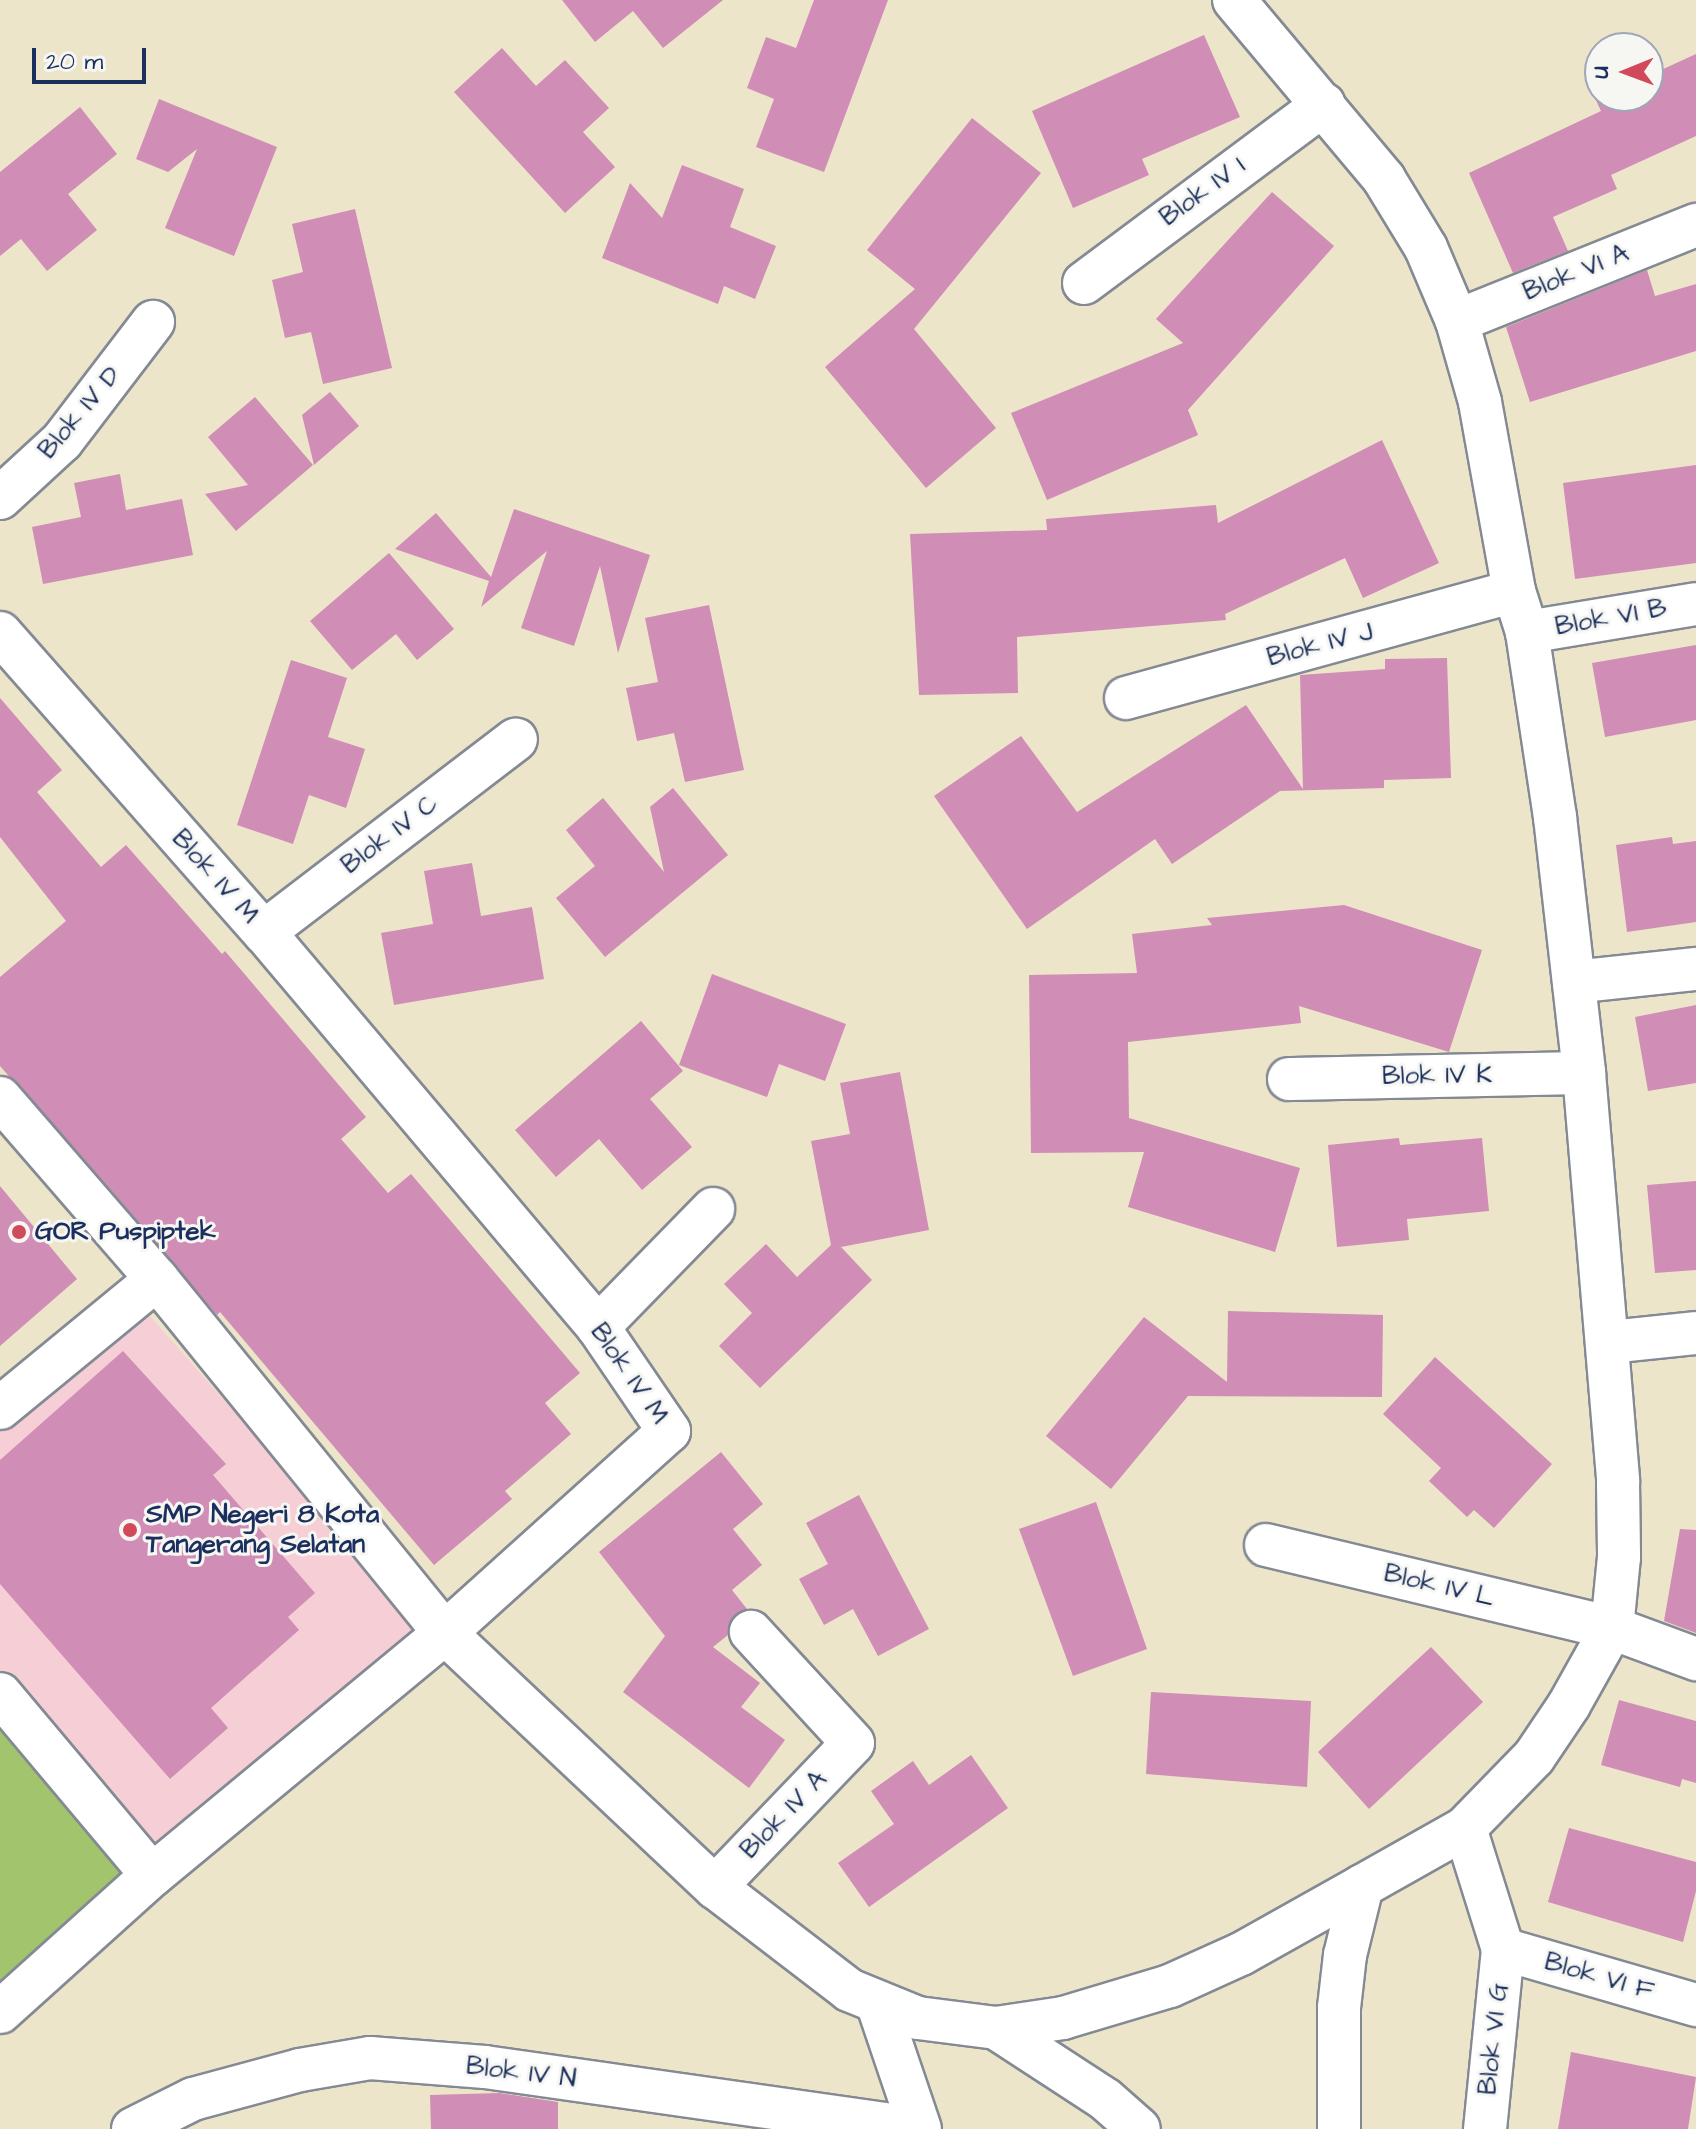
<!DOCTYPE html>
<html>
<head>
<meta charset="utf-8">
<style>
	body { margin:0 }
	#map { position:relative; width:1696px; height:2129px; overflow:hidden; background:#ede5ca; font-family:"Architects Daughter",sans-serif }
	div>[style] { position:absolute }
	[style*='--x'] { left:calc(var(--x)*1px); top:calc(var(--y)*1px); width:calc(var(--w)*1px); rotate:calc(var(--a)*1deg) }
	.built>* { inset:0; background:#f6cfd6 }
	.green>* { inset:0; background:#a1c46d }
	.building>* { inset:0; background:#d08db6 }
	.roads { filter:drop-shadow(2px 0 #848a94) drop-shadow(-2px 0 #848a94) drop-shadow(0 2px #848a94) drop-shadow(0 -2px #848a94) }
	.minor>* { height:42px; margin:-21px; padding:0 21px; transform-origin:21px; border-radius:21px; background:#fff }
	.dots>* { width:22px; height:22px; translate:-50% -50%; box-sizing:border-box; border:4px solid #f6f6f2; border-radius:50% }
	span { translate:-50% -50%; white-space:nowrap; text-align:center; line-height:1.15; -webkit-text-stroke:6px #f6f6f2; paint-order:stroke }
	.street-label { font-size:26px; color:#1b2f5e }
	.poi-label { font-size:26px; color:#1b2f5e; font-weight:700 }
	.left { translate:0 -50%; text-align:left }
	.north { position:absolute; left:1584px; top:32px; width:80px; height:80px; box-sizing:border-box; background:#f6f6f2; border:2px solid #9ea6b7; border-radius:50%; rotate:269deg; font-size:22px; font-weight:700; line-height:32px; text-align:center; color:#1b2f5e }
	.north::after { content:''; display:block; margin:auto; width:28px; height:36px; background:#d1495b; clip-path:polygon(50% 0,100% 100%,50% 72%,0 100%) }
	.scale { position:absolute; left:32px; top:48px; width:114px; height:36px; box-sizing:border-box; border:4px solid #1b2f5e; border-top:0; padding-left:10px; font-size:24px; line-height:28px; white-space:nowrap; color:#1b2f5e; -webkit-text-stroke:6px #f6f6f2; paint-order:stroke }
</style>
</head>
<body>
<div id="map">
	<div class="built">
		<div style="clip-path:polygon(136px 1300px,440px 1646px,153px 1877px,0 1693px,0 1421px)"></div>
	</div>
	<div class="green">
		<div style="clip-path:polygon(0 1693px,153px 1877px,0 2009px)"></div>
	</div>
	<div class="building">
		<div style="clip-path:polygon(562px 0,723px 0,663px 48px,633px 11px,595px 42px)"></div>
		<div style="clip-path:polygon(814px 0,888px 0,824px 172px,756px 147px,774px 99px,747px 88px,766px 37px,796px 48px)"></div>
		<div style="clip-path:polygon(1204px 35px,1240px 117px,1142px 159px,1149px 175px,1073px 208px,1032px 111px)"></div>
		<div style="clip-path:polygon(502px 48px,536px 86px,565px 60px,609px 108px,583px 132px,615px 167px,565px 213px,454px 92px)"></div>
		<div style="clip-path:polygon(1696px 54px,1696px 136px,1611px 175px,1617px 189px,1553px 217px,1568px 251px,1513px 273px,1469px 173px,1601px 111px,1594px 96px,1648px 96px,1648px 76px)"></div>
		<div style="clip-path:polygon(159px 99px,277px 147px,234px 256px,165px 228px,197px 149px,168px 172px,136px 159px)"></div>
		<div style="clip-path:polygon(80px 107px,117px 154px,68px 194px,97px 230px,47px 271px,21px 239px,0 256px,0 172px)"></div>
		<div style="clip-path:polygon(972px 118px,1041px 173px,914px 329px,996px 428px,926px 488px,825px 367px,915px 289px,867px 250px)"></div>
		<div style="clip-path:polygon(682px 165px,744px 189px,730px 227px,776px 246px,755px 299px,724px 286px,718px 304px,602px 258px,630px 183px,662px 218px)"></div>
		<div style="clip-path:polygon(1272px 192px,1334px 246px,1188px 410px,1198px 435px,1047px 500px,1011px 413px,1183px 343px,1156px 319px)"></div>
		<div style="clip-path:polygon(355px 209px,392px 368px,323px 384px,311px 332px,285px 338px,272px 280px,303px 272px,292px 224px)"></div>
		<div style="clip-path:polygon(1647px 270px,1655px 296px,1696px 284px,1696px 351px,1530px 402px,1506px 327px)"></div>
		<div style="clip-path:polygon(330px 392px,359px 426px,314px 465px,302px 415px)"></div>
		<div style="clip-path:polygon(255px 397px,313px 465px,236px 531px,205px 494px,248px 485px,208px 437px)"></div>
		<div style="clip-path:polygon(1382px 440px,1439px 563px,1363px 598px,1345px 558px,1225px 614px,1226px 620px,1017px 637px,1018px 693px,919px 695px,910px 534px,1047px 530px,1046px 519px,1216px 505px,1218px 523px)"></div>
		<div style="clip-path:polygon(1696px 465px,1696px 563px,1575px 579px,1563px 483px)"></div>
		<div style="clip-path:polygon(120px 474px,126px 510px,182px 499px,193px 555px,43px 584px,32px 527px,81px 517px,74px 483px)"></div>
		<div style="clip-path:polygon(514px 509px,650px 555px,618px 653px,600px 566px,574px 646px,521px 628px,547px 551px,481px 607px,489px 581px,395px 549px,436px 513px,491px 577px)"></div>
		<div style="clip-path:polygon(389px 553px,454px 629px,417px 660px,396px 634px,352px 670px,310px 621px)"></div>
		<div style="clip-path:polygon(709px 605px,744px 770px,685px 782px,674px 733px,637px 741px,626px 688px,658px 682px,645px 618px)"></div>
		<div style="clip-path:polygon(1696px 645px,1696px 720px,1605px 737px,1592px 663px)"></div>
		<div style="clip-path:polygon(1447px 658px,1451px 778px,1384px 780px,1384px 788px,1280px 791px,1172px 864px,1155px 839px,1027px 929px,934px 796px,1021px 736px,1077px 812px,1246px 705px,1303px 789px,1300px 675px,1385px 669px,1385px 659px)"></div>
		<div style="clip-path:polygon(291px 660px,347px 678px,328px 737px,365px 749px,346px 808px,309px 795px,293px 844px,237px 825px)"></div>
		<div style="clip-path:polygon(0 698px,62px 770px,37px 792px,101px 867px,126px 845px,222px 954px,225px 951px,366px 1117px,341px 1139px,388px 1193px,411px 1174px,580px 1373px,545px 1403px,571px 1434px,505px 1491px,512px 1499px,434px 1565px,220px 1312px,217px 1315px,0 1066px,0 977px,66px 921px,0 837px)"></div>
		<div style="clip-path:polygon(673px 788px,728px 855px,605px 957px,556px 898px,595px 866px,566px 830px,603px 798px,664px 872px,650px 807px)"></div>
		<div style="clip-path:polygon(1672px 837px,1673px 844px,1696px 841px,1696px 922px,1627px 932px,1616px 845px)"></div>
		<div style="clip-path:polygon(472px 863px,481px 916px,532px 907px,544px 979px,394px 1005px,381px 933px,433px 924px,424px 871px)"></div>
		<div style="clip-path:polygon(1344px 905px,1482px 950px,1449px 1052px,1299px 1006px,1301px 1023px,1128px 1042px,1129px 1118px,1300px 1168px,1275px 1252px,1128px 1207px,1144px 1152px,1031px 1153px,1029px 975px,1137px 973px,1132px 934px,1212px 925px,1207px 918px)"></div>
		<div style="clip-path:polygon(712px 974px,846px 1024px,825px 1081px,779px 1064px,767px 1097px,679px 1065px)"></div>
		<div style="clip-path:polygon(1696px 1005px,1696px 1083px,1648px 1091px,1635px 1017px)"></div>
		<div style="clip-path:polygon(641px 1021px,683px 1071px,650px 1099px,692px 1147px,642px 1190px,599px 1139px,556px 1177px,515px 1130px)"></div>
		<div style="clip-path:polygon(900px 1072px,929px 1230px,841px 1247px,872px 1280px,760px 1388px,719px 1346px,752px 1313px,724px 1284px,766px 1244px,797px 1277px,831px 1245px,811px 1141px,850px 1134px,840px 1083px)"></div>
		<div style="clip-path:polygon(1399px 1138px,1400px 1145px,1482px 1138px,1489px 1211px,1407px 1219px,1409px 1240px,1337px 1247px,1328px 1145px)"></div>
		<div style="clip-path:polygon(1696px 1181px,1696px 1270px,1655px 1273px,1647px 1185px)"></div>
		<div style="clip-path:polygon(0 1186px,77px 1279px,0 1346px)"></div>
		<div style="clip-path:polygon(1228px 1311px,1383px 1315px,1382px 1397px,1188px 1396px,1111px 1489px,1046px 1436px,1144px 1317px,1227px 1382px)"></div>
		<div style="clip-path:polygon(123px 1351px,226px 1464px,213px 1475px,315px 1593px,288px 1617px,299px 1630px,211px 1708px,228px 1728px,170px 1779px,0 1584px,0 1460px)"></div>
		<div style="clip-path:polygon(1435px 1357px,1552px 1464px,1494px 1528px,1474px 1510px,1467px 1517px,1429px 1481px,1441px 1468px,1383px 1414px)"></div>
		<div style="clip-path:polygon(721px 1452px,763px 1504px,733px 1529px,762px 1565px,732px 1590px,747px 1609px,734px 1615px,728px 1635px,713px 1647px,760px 1683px,741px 1707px,785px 1740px,749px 1788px,623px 1692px,665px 1636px,599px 1552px)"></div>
		<div style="clip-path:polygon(859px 1495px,929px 1629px,878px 1656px,853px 1609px,824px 1625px,799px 1579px,828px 1564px,806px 1523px)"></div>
		<div style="clip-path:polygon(1096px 1502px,1147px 1649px,1073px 1676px,1019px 1529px)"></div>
		<div style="clip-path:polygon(1680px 1529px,1696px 1530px,1696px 1633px,1664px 1621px)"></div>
		<div style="clip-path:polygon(1431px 1647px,1483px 1702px,1369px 1809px,1318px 1752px)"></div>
		<div style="clip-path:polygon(1151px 1692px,1311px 1701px,1307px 1787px,1146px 1774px)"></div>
		<div style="clip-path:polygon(1619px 1700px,1696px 1721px,1696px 1783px,1682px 1779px,1680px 1787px,1601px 1765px)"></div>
		<div style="clip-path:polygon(971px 1755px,1008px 1808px,869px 1907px,838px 1863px,894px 1824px,871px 1791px,913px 1761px,929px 1785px)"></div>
		<div style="clip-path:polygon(1569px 1828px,1696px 1862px,1696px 1891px,1683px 1942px,1548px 1902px)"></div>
		<div style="clip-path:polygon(1571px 2052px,1696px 2077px,1688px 2129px,1558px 2129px)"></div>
		<div style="clip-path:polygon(499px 2093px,558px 2102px,558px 2129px,431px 2129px,430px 2095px)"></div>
	</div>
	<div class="roads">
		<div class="minor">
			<div style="--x:1234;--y:0;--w:234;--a:50"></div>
			<div style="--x:1384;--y:179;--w:81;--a:58.7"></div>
			<div style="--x:1426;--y:248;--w:79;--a:67"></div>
			<div style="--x:1457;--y:321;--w:84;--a:74.1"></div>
			<div style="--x:1480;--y:402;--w:192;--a:79.8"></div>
			<div style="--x:1514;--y:591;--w:43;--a:72.4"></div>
			<div style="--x:1527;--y:632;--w:187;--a:81.4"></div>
			<div style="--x:1555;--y:817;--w:258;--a:83.5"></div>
			<div style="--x:1584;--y:1073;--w:410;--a:85.2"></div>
			<div style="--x:1618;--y:1482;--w:75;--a:89.2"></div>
			<div style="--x:1619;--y:1557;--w:71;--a:95.6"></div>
			<div style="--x:1612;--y:1628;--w:88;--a:119.2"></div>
			<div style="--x:1569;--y:1705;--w:63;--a:123.9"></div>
			<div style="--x:1534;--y:1757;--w:99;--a:134.2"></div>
			<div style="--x:1465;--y:1828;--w:118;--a:150.6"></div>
			<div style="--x:1362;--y:1886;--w:71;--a:103.8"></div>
			<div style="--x:1345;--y:1955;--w:53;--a:96.5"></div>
			<div style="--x:1339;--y:2008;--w:121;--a:90"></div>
			<div style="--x:1084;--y:283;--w:299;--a:-36.7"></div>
			<div style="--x:1457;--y:321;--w:258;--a:-21.9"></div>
			<div style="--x:0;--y:498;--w:84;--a:-42.6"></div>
			<div style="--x:62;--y:441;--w:150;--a:-52.6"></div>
			<div style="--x:1527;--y:632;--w:171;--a:-9.4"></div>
			<div style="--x:0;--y:633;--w:399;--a:48.6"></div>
			<div style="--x:264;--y:932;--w:517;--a:49.78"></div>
			<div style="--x:598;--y:1327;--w:126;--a:55.7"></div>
			<div style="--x:669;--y:1431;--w:302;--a:138"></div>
			<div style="--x:445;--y:1633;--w:380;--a:140.4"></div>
			<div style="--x:152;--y:1875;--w:236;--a:-130"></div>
			<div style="--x:1126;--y:698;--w:402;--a:-15.4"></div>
			<div style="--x:264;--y:932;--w:317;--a:-37.4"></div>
			<div style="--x:1574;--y:982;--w:123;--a:-6.1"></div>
			<div style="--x:1289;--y:1079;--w:295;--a:-1.2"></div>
			<div style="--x:0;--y:1098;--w:240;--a:49.1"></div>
			<div style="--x:157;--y:1279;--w:456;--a:50.9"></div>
			<div style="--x:445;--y:1633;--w:371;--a:43.3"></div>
			<div style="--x:715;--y:1887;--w:169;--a:37.5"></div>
			<div style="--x:849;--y:1990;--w:74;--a:22.1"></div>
			<div style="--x:918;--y:2018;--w:79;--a:7.3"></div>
			<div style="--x:996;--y:2028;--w:130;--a:33.1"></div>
			<div style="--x:1105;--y:2099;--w:45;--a:41.4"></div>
			<div style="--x:598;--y:1327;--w:165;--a:-45.7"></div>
			<div style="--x:1610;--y:1342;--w:86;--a:-6"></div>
			<div style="--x:0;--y:1408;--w:203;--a:-39.4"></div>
			<div style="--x:1266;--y:1545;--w:356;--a:13.5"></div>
			<div style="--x:1612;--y:1628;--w:90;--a:20.3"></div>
			<div style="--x:1465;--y:1828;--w:127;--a:72.6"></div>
			<div style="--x:1503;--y:1949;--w:181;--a:95.7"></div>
			<div style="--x:715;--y:1887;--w:199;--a:-46.2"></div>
			<div style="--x:853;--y:1743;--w:151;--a:-132.6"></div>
			<div style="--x:1503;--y:1949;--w:201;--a:16.2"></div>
			<div style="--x:878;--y:2005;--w:131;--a:71.3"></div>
			<div style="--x:0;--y:2012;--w:205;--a:-42"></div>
			<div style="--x:996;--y:2028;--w:68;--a:-8.5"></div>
			<div style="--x:1063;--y:2018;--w:112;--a:-16.7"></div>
			<div style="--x:1170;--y:1986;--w:78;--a:-24.3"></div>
			<div style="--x:1241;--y:1954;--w:139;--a:-29.3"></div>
			<div style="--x:133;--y:2129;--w:67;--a:-26.6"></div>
			<div style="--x:193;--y:2099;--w:111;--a:-15.2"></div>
			<div style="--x:300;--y:2070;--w:71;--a:-9.7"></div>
			<div style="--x:370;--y:2058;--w:115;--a:4.5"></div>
			<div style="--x:485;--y:2067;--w:438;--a:8.1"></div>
		</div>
	</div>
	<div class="dots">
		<div style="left:19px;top:1232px;background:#d1495b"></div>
		<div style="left:130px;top:1530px;background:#d1495b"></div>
	</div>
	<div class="street-label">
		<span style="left:1203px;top:192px;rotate:-36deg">Blok IV I</span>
		<span style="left:1576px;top:273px;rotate:-22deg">Blok VI A</span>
		<span style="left:80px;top:413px;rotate:-50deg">Blok IV D</span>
		<span style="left:1611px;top:618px;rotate:-10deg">Blok VI B</span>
		<span style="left:1320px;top:645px;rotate:-15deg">Blok IV J</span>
		<span style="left:390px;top:835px;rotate:-37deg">Blok IV C</span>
		<span style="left:215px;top:877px;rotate:48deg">Blok IV M</span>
		<span style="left:1437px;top:1076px;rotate:-1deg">Blok IV K</span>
		<span style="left:629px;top:1374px;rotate:55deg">Blok IV M</span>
		<span style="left:1439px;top:1586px;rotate:13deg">Blok IV L</span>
		<span style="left:784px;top:1815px;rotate:-46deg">Blok IV A</span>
		<span style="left:1599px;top:1977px;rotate:16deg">Blok VI F</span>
		<span style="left:1494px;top:2039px;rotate:-84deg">Blok VI G</span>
		<span style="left:521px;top:2073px;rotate:7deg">Blok IV N</span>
	</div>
	<div class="poi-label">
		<span class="left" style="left:35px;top:1232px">GOR Puspiptek</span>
		<span class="left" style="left:146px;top:1530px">SMP Negeri 8 Kota<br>Tangerang Selatan</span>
	</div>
	<div class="north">U</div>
	<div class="scale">20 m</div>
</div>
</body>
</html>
